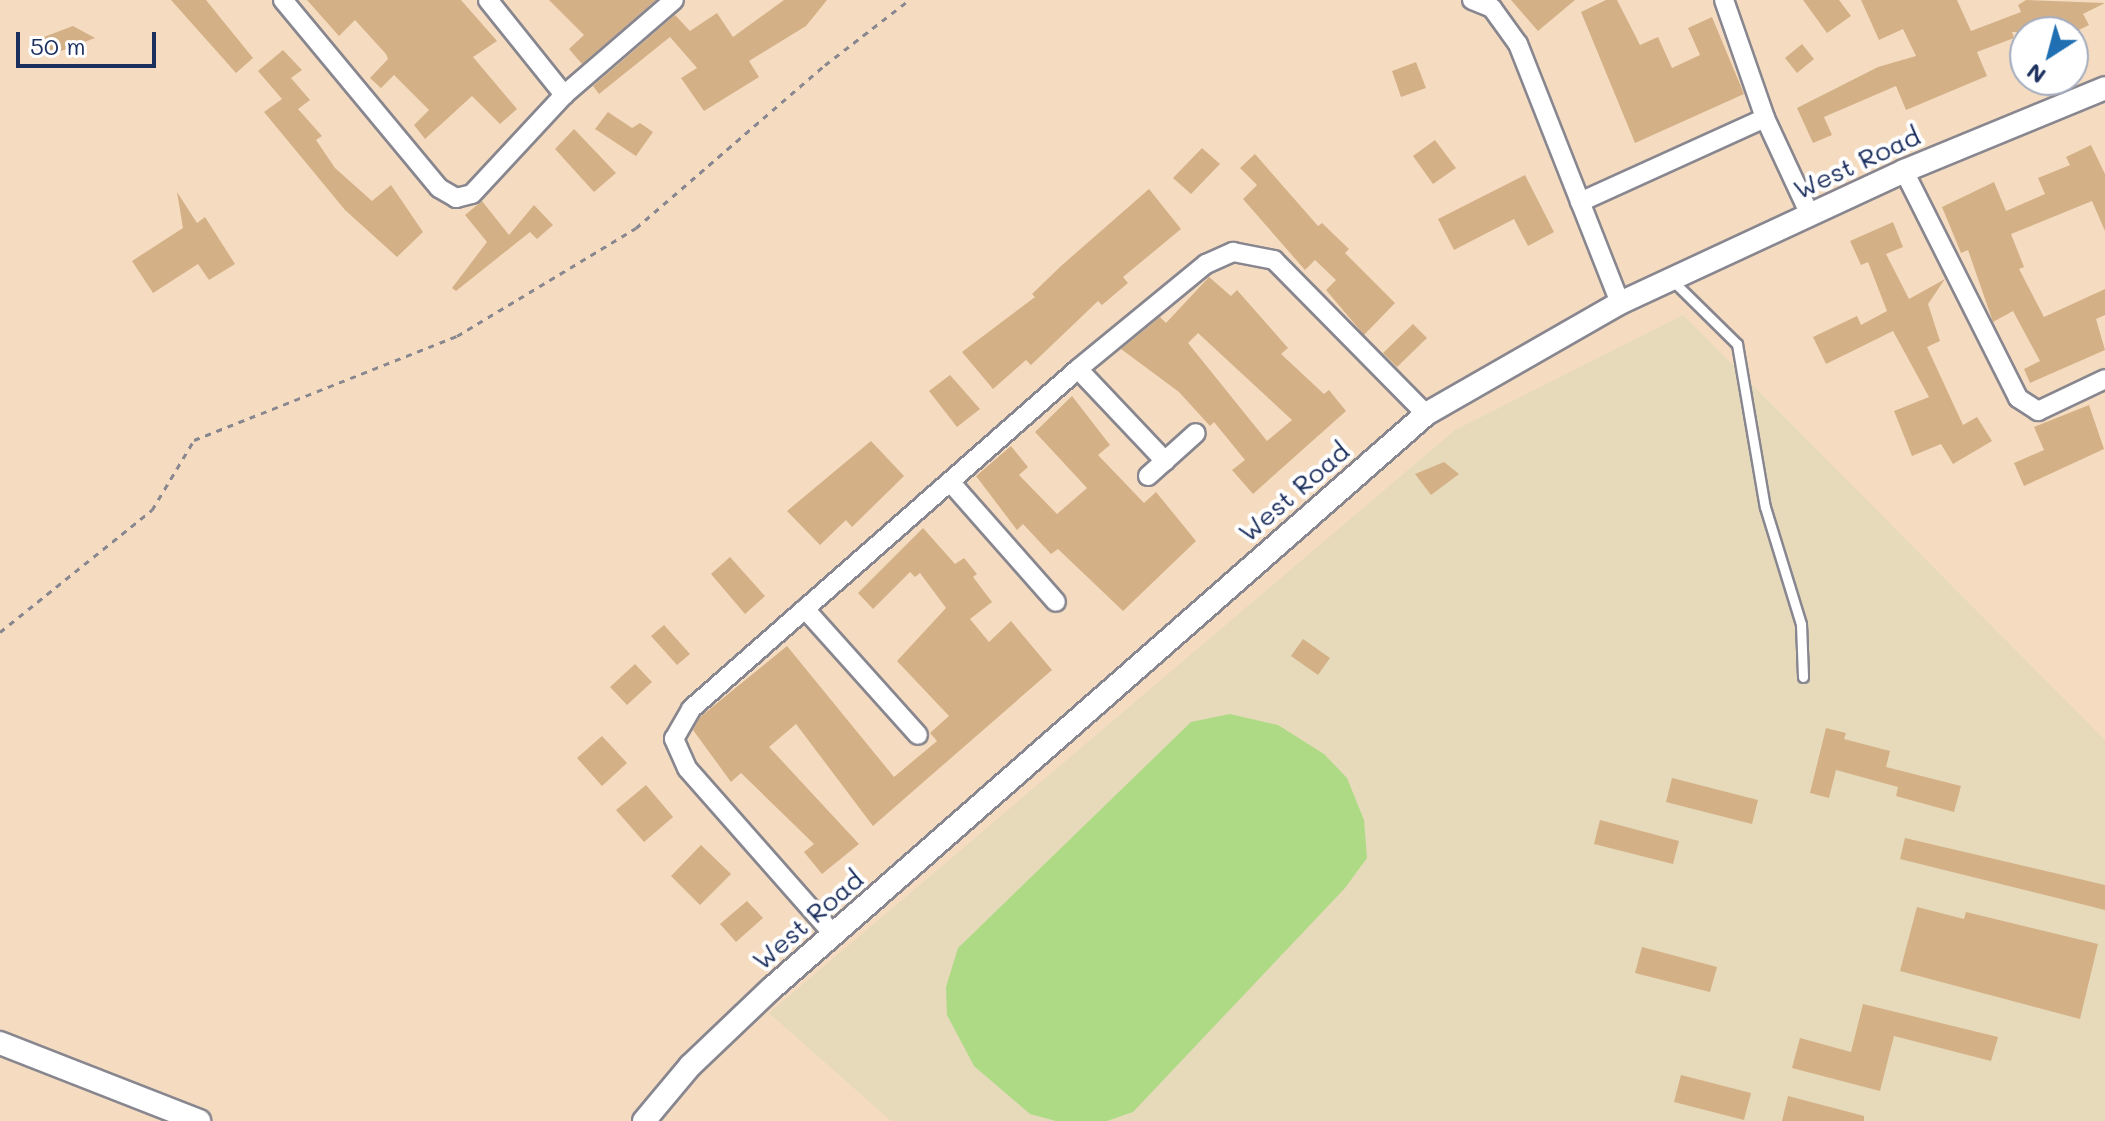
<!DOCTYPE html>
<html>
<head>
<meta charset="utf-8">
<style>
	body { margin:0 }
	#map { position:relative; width:2105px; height:1121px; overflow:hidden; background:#f5dcc0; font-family:Mali,sans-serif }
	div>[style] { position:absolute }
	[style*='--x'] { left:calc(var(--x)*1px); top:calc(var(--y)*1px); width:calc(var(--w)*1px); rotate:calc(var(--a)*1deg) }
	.built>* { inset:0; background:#e6daba }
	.green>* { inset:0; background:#aeda86 }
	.building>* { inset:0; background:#d4b087 }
	.path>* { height:3px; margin-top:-1.5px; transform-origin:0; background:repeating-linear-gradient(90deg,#88868f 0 6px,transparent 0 12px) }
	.roads { filter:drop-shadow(2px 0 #88868f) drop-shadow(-2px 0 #88868f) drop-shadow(0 2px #88868f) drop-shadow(0 -2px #88868f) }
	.service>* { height:9px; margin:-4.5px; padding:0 4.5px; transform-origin:4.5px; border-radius:4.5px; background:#fff }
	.minor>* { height:18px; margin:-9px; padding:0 9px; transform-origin:9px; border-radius:9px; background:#fff }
	.tertiary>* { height:22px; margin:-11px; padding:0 11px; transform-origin:11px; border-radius:11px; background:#fff }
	span { translate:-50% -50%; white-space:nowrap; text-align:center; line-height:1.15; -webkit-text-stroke:8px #fff; paint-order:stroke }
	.street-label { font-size:26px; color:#1b2f5e }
	.north { position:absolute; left:2009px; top:16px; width:80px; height:80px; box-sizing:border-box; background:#fff; border:2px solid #a4acbf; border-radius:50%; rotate:216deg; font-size:22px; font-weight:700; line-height:32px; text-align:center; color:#1b2f5e }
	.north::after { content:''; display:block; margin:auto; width:28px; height:36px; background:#1f6fb2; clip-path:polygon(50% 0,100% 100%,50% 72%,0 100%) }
	.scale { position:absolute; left:16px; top:32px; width:140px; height:36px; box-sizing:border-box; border:4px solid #1b2f5e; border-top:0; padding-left:10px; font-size:24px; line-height:28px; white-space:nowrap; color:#1b2f5e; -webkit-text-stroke:6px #fff; paint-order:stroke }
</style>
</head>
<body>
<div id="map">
	<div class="built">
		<div style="clip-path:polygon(1683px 315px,2105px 740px,2105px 1121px,891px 1121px,769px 1013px,1455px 430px)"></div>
	</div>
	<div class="green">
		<div style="clip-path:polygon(1230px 714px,1278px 725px,1324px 754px,1347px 778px,1364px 820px,1367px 858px,1345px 888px,1133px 1112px,1107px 1121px,1056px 1121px,1030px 1114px,974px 1066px,947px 1015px,946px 987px,958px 948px,1191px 722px)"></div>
	</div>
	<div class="building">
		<div style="clip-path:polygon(171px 0,206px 0,253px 58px,236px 73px)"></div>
		<div style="clip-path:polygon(307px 0,461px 0,497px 41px,473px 57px,517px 109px,500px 124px,472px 96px,425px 139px,414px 125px,429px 110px,394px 75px,381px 88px,370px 78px,388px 59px,386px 54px,355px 20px,339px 36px)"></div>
		<div style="clip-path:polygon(549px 0,656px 0,582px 64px,569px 49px,584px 35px)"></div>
		<div style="clip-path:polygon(784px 0,827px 0,806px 26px,749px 61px,759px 77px,704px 111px,681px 78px,697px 68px,670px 37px,599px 94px,593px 86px,675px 15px,690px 31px,717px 13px,733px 37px)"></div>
		<div style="clip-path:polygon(1511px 0,1575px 0,1538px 31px)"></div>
		<div style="clip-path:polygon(1606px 0,1617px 0,1640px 45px,1658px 37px,1672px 68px,1700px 55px,1688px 28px,1712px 17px,1744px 94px,1635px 143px,1581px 12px)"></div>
		<div style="clip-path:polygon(1803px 0,1839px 0,1851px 16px,1827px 33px)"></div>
		<div style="clip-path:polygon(1861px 0,1957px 0,1971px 31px,2021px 12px,2018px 5px,2026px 0,2105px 3px,2083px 14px,2089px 25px,2075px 32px,2012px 32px,2014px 38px,1977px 52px,1987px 76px,1906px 110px,1896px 86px,1824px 117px,1832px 135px,1813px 143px,1797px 108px,1878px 67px,1916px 56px,1903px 29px,1879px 40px)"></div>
		<div style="clip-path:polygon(73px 26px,95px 38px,48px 56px,41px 38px)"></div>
		<div style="clip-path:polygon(1802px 44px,1814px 59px,1797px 73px,1785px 58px)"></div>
		<div style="clip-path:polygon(283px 50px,302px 70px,291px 78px,310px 100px,298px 109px,322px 136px,316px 140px,335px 168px,372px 201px,391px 185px,423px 232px,397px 257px,345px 210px,264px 112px,282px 99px,258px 71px)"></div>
		<div style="clip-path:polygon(1416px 62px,1426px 88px,1401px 97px,1392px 71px)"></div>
		<div style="clip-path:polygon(608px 112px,632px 128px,640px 123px,653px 132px,636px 156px,595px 129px)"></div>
		<div style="clip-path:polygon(574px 129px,616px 173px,594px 192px,555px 149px)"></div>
		<div style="clip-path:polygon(1435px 140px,1456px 168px,1433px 184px,1413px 156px)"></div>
		<div style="clip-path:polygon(2091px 145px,2105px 174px,2105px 231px,2092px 201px,2011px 234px,2024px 267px,2019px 269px,2044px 317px,2105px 289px,2105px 315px,2096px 319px,2105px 350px,2030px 383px,2024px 369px,2040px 361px,2013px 311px,1993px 322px,1968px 250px,1961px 253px,1942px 207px,1994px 182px,2006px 211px,2045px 194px,2038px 178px,2070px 165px,2066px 157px)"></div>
		<div style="clip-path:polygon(1202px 148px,1220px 164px,1191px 194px,1173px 178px)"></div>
		<div style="clip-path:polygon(1255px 154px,1318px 226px,1322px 223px,1349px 249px,1345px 253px,1395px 303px,1364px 335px,1326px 290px,1336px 280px,1315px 260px,1305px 270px,1243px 199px,1257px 185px,1240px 168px)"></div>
		<div style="clip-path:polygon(1525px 175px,1554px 232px,1528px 246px,1514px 219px,1454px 250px,1438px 219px)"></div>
		<div style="clip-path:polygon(1149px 189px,1181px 229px,1123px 277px,1128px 283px,1102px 305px,1098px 301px,1031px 365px,1026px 360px,993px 389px,962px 352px,1035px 297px,1032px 294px,1061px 266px)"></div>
		<div style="clip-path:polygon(177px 192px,197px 223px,205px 217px,235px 264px,209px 280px,198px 264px,153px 293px,132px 261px,183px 228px)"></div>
		<div style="clip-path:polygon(482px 201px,509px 235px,534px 205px,553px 225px,537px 239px,530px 232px,456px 291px,452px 288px,487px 242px,465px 215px)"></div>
		<div style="clip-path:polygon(1893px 222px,1903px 247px,1886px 254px,1909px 299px,1945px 279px,1928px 304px,1940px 341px,1927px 347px,1963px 425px,1977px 417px,1992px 441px,1953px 464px,1941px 444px,1912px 456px,1894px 411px,1929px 397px,1893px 331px,1826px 364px,1813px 337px,1857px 316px,1861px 325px,1887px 311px,1868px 262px,1861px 265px,1850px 241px)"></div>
		<div style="clip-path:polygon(evenodd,1209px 277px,1231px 296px,1237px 290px,1288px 348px,1281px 354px,1324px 394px,1329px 390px,1346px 411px,1253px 494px,1232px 470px,1245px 460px,1214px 422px,1210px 426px,1179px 392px,1121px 349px,1160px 317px,1166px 323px,1209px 277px,1198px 333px,1292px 420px,1267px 441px,1188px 343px,1198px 333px)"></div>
		<div style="clip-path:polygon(1413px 324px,1427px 338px,1397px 367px,1383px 353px)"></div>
		<div style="clip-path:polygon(950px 375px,980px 409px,957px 427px,929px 391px)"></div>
		<div style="clip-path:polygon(1072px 396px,1110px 445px,1098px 455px,1144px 503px,1156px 492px,1196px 541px,1123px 611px,1058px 549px,1051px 554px,1023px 524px,1017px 530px,976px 476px,1011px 446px,1028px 467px,1019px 475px,1057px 514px,1087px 488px,1035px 432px)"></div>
		<div style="clip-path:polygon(2089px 405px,2104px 449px,2024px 486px,2014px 463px,2044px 450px,2034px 427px)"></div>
		<div style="clip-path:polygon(871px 441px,904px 476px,852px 527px,846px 520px,820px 545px,787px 511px)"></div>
		<div style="clip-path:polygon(1444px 462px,1459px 474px,1431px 495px,1415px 474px)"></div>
		<div style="clip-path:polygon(923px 528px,955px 564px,964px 558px,977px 574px,973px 577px,992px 602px,970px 619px,989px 642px,1011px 621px,1052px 670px,873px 826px,796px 724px,769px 747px,859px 844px,822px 874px,804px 852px,814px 844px,741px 773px,731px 782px,693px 730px,700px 717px,787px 646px,894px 777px,937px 741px,930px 733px,949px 716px,897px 661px,946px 608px,920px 573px,915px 577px,910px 572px,873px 609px,858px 593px)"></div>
		<div style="clip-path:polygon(730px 557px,765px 596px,745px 614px,711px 574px)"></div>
		<div style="clip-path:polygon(664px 625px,690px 654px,677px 665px,651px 636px)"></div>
		<div style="clip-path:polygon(1303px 639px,1330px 658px,1318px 675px,1291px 656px)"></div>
		<div style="clip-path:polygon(635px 664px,652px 682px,627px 705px,610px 687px)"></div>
		<div style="clip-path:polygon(1826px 728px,1846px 733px,1844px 739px,1890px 751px,1886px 767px,1961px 786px,1954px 812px,1896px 796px,1898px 787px,1836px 770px,1829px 798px,1810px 793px)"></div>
		<div style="clip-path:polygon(602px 736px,627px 763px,602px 786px,577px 758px)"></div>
		<div style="clip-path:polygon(1672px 778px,1758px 800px,1752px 824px,1666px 802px)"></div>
		<div style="clip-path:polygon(646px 785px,673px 817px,644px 842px,616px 810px)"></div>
		<div style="clip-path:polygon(1600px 820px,1679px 841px,1673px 864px,1594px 844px)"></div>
		<div style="clip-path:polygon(1905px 838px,2105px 885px,2105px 910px,1900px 859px)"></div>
		<div style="clip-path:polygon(701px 845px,731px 874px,700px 905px,671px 876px)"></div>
		<div style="clip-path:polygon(747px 901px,763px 918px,736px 942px,720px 924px)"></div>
		<div style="clip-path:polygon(1917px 907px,1964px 919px,1966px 912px,2098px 944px,2080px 1019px,1900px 971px)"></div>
		<div style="clip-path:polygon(1642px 947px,1717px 967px,1710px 992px,1635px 973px)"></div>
		<div style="clip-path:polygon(1863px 1004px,1998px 1037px,1991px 1061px,1894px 1036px,1880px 1091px,1792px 1068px,1800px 1038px,1851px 1052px)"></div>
		<div style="clip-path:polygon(1681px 1075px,1751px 1093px,1744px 1120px,1674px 1102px)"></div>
		<div style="clip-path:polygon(1788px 1096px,1864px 1116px,1864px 1121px,1782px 1121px)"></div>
	</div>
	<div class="path">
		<div style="--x:0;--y:632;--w:195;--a:-38.8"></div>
		<div style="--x:152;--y:510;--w:82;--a:-59"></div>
		<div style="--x:194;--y:440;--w:283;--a:-21.6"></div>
		<div style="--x:457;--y:336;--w:209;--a:-31.1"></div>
		<div style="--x:636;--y:228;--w:250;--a:-40.8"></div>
		<div style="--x:825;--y:65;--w:106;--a:-37.7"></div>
	</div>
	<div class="roads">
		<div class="service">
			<div style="--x:1672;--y:280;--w:91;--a:44.6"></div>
			<div style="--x:1737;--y:344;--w:165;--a:80.3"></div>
			<div style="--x:1765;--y:507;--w:122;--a:72.9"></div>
			<div style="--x:1801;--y:624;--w:53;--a:87.8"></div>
		</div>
		<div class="minor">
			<div style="--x:283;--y:0;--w:244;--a:50.3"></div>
			<div style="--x:439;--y:188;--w:20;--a:30"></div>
			<div style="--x:456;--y:198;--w:16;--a:-14"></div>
			<div style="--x:472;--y:194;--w:135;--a:-47.1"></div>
			<div style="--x:564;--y:95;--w:145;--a:-40.8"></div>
			<div style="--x:488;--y:0;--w:122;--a:51.3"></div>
			<div style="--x:1472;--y:0;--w:22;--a:22"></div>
			<div style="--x:1492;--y:8;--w:44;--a:54.2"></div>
			<div style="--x:1518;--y:44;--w:278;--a:68.5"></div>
			<div style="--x:1724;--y:0;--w:125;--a:70.8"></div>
			<div style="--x:1765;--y:118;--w:107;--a:65.1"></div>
			<div style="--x:1904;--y:171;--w:254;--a:63.3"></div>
			<div style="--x:2018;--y:398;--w:24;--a:33"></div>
			<div style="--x:2038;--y:411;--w:74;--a:-25.5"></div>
			<div style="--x:1580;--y:202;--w:203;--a:-24.4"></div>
			<div style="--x:1078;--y:369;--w:127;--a:46.6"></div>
			<div style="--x:1148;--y:476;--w:64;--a:-41.9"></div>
			<div style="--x:952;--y:484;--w:157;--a:48.6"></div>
			<div style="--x:805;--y:609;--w:169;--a:48.1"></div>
			<div style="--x:834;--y:935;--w:222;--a:-131.4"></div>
			<div style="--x:687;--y:768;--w:32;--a:-114"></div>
			<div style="--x:674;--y:739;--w:34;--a:-60"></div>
			<div style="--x:691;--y:709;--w:515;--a:-41.3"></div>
			<div style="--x:1078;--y:369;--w:166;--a:-39.4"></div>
			<div style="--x:1206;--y:264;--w:30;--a:-24"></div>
			<div style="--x:1233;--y:252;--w:42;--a:11"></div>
			<div style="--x:1274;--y:260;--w:216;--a:45.4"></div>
		</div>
		<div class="tertiary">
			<div style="--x:0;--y:1043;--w:214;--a:21.4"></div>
			<div style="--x:644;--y:1121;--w:72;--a:-50.1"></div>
			<div style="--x:690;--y:1066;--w:113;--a:-43.6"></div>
			<div style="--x:772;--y:988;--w:870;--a:-41.27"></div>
			<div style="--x:1426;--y:414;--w:224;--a:-29.8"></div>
			<div style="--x:1620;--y:303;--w:313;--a:-24.9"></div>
			<div style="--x:1904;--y:171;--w:217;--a:-22.4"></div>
		</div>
	</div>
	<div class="street-label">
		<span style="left:1857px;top:163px;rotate:-25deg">West Road</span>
		<span style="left:1294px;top:492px;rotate:-41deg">West Road</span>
		<span style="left:808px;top:920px;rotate:-41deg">West Road</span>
	</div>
	<div class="north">N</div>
	<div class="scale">50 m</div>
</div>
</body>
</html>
